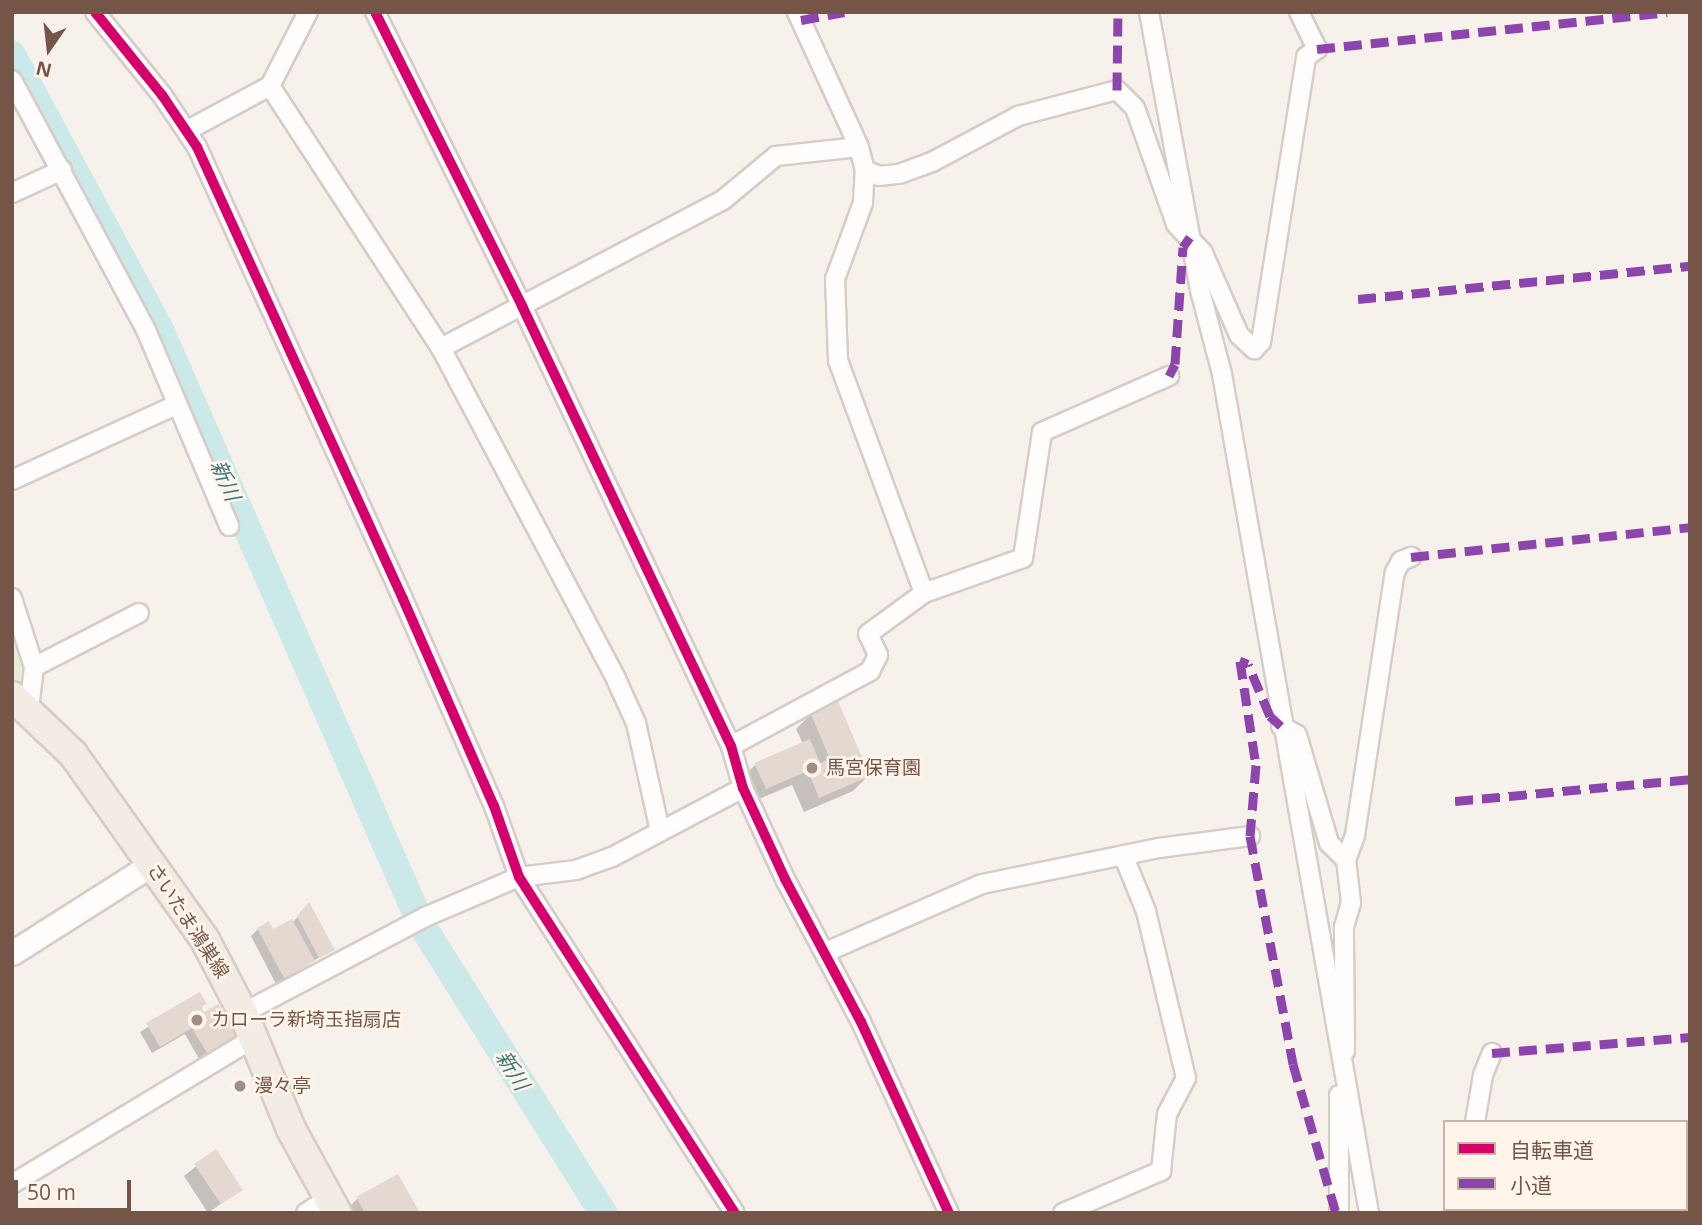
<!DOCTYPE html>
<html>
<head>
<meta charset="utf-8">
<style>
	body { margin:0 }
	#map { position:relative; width:1702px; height:1225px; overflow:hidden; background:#f7f1eb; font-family:"Open Sans","Noto Sans JP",sans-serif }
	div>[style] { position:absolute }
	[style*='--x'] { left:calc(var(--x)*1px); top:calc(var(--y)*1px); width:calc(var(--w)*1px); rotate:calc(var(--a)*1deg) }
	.green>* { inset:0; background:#e5eed4 }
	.shadow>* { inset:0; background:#0003 }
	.river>* { height:28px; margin:-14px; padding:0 14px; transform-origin:14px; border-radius:14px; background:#cbe9e8 }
	.building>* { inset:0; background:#e4d8d1 }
	.roads { filter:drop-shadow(2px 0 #d6ccc8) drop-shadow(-2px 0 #d6ccc8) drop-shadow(0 2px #d6ccc8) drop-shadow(0 -2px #d6ccc8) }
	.minor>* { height:18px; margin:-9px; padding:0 9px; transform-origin:9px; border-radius:9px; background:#fefdfc }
	.tertiary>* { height:23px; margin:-11.5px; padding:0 11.5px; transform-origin:11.5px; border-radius:11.5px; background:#fefdfc }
	.primary>* { height:28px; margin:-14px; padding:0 14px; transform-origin:14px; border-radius:14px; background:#f2ece5 }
	.quiet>* { height:9px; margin-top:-4.5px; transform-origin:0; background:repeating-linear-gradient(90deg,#8e44ad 0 18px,transparent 0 27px) }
	.cycleway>* { height:10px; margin:-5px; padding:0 5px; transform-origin:5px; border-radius:5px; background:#d6006c }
	.dots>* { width:19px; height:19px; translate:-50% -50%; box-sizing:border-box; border:4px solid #fff5eb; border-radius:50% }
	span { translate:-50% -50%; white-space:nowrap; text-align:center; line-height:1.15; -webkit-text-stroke:5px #fff5eb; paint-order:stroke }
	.poi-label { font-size:19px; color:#765549 }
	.left { translate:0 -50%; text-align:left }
	.street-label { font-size:19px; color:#765549 }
	.water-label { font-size:21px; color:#3c787c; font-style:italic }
	.frame { position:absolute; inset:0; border:14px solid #765549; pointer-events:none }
	.legend { position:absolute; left:1443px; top:1120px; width:245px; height:91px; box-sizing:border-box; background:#fff5eb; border:2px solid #c8b5aa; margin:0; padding:9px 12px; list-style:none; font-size:21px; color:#765549 }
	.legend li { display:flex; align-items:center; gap:14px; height:35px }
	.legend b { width:35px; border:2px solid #c8b5aa }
	.north { position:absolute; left:14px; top:14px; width:70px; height:70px; -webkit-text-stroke:5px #fff5eb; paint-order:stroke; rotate:194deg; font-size:19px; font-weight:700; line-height:28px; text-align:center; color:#765549 }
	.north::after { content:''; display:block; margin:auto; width:24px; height:32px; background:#765549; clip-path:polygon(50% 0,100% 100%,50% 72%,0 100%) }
	.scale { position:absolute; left:14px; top:1180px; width:117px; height:32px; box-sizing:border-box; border:4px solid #765549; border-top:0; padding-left:9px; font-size:21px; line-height:24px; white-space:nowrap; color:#765549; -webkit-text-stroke:5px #fff5eb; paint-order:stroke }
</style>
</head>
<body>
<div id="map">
	<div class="green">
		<div style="clip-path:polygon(12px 622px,28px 679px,19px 686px,12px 679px)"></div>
	</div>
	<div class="shadow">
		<div style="clip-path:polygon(811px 714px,868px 776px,853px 791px,804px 812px,792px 785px,750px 803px,740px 780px,755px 765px,803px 744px,796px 729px)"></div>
		<div style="clip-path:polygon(309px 905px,333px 949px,276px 984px,251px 936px,258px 929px,272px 931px,292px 923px)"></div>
		<div style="clip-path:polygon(199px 994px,203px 1014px,230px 1046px,199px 1059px,185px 1034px,152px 1053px,140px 1032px)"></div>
		<div style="clip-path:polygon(215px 1151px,241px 1189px,208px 1213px,184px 1176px)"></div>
		<div style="clip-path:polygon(357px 1199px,418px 1213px,354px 1213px,350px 1206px)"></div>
	</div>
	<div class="river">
		<div style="--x:12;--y:55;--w:312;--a:61.7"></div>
		<div style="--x:160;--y:330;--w:639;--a:66.28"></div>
		<div style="--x:423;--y:927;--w:338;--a:57.8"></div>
	</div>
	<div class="building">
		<div style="clip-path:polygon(838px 701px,870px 776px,819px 798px,808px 771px,766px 789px,754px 763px,810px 739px,820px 763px,830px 759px,810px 712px)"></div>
		<div style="clip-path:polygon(309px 902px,335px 950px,319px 958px,297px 916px)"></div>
		<div style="clip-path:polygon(292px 919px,315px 961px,284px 978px,257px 928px,269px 921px,273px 929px)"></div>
		<div style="clip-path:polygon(200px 992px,207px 1004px,201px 1007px,204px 1012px,218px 1004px,239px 1039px,207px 1053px,192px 1028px,160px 1047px,146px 1023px)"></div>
		<div style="clip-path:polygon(216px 1149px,243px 1190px,221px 1204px,194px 1164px)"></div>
		<div style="clip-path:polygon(398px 1174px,420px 1213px,365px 1213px,356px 1197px)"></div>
	</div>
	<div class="roads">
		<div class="minor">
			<div style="--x:95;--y:12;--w:107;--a:51.1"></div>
			<div style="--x:162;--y:95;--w:63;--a:56.1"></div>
			<div style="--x:197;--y:147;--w:497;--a:65.5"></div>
			<div style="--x:403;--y:599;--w:226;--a:66.3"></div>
			<div style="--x:494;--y:806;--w:75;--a:70.6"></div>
			<div style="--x:519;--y:877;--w:399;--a:57.3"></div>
			<div style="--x:375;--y:12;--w:329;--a:63.4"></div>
			<div style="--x:522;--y:306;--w:487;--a:64.6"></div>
			<div style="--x:731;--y:746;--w:44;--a:74.1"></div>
			<div style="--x:743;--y:788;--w:100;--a:65.2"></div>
			<div style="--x:785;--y:879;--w:162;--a:62"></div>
			<div style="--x:861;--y:1022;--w:210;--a:65.3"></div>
			<div style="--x:1149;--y:12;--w:287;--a:79.6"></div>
			<div style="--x:1201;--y:294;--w:83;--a:75.3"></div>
			<div style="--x:1222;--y:374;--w:852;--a:80.06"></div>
			<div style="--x:12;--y:80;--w:284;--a:61.8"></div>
			<div style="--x:146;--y:330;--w:213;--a:67"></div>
			<div style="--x:270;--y:86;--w:313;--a:56.9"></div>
			<div style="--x:441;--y:348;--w:374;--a:62.1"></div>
			<div style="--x:616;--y:679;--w:48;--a:65.6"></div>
			<div style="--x:636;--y:723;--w:111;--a:77.5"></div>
			<div style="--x:188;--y:130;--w:93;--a:-28.2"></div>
			<div style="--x:270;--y:86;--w:83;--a:-62.8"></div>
			<div style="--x:865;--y:170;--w:15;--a:23"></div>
			<div style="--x:879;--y:176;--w:20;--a:-6"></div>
			<div style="--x:899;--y:174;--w:35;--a:-20"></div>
			<div style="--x:932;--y:162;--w:98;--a:-28.1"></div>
			<div style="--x:1018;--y:116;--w:102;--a:-14.7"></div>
			<div style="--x:1117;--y:90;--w:25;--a:45"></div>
			<div style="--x:1135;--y:108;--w:123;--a:70.5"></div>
			<div style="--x:1176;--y:224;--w:40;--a:47"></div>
			<div style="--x:1203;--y:253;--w:90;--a:66.3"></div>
			<div style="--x:1239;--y:335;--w:21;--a:43"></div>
			<div style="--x:1254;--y:349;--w:10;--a:-45"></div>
			<div style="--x:1261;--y:342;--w:289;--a:-81"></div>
			<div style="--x:1306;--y:57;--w:14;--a:-36"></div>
			<div style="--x:1317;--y:49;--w:41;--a:-115.9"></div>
			<div style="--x:12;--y:193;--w:55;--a:-24.7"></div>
			<div style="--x:441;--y:348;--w:318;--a:-27.7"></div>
			<div style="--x:723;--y:200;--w:69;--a:-39.7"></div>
			<div style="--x:776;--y:156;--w:83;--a:-6.2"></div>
			<div style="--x:859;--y:147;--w:149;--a:-114.7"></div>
			<div style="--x:12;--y:480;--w:180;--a:-24.6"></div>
			<div style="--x:924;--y:593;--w:105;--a:-19.5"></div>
			<div style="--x:1023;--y:558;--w:127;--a:-81.4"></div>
			<div style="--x:1042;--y:432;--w:139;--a:-23.8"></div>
			<div style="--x:12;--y:598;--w:72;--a:72.3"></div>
			<div style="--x:34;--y:667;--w:42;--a:96.8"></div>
			<div style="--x:34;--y:667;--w:118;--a:-27.2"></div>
			<div style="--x:1281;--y:726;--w:18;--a:29"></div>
			<div style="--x:1297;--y:735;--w:113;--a:73.5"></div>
			<div style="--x:1329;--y:843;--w:24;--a:45"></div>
			<div style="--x:731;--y:746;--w:158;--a:-28.3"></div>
			<div style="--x:870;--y:671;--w:18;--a:-63"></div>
			<div style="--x:878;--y:655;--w:23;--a:-115"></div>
			<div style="--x:868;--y:634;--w:69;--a:-36.2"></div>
			<div style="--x:924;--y:593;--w:248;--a:-110.3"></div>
			<div style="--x:838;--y:360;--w:81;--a:-92.1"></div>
			<div style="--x:835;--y:279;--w:81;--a:-69.8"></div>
			<div style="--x:863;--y:203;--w:33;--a:-87"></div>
			<div style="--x:865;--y:170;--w:24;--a:-105"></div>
			<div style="--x:826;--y:952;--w:170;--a:-23.6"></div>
			<div style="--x:982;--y:884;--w:181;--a:-11.5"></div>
			<div style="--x:1159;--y:848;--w:92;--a:-7.5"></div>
			<div style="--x:243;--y:1013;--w:206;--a:-27.8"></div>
			<div style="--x:425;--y:917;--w:102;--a:-23.1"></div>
			<div style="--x:519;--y:877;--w:57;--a:-7"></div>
			<div style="--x:576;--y:870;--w:38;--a:-20"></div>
			<div style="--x:612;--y:857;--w:148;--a:-27.8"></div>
			<div style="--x:1345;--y:1051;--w:124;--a:-90.5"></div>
			<div style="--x:1344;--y:927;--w:25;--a:-74"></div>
			<div style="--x:1351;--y:903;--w:43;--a:-96.6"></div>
			<div style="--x:1346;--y:860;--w:27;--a:-70"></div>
			<div style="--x:1355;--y:835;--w:266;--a:-81.4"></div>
			<div style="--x:1395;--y:572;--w:13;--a:-61"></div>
			<div style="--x:1401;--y:561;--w:11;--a:-22"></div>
			<div style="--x:1339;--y:1095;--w:118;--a:90"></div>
			<div style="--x:1475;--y:1122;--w:48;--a:-80.3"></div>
			<div style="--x:1483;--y:1075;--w:24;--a:-68"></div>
			<div style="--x:12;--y:1184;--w:280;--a:-31.1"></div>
			<div style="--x:306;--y:1213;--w:27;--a:-33"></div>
			<div style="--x:1063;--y:1213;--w:107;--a:-23.2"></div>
			<div style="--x:1161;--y:1171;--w:57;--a:-84"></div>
			<div style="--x:1167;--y:1114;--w:41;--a:-62.2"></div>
			<div style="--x:1186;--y:1078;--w:172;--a:-103.5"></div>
			<div style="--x:1146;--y:911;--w:58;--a:-112.2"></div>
			<div style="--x:1462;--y:1213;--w:4;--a:-90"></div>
		</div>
		<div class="tertiary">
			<div style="--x:12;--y:953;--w:166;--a:-32.4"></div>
		</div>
		<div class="primary">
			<div style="--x:12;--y:696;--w:84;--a:43.6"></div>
			<div style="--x:73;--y:754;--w:228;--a:54.6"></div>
			<div style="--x:205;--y:940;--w:82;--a:62.5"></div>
			<div style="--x:243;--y:1013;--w:126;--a:67.5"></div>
			<div style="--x:291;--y:1129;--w:96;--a:61.3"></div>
		</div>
	</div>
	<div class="quiet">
		<div style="--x:801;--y:20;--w:44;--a:-10.5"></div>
		<div style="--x:1317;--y:49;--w:352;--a:-6"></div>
		<div style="--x:1117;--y:90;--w:78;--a:-89.3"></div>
		<div style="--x:1358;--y:299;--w:334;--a:-5.7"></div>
		<div style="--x:1169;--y:376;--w:13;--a:-63"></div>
		<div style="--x:1175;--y:364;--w:117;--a:-86.1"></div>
		<div style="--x:1183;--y:247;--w:12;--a:-55"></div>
		<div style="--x:1411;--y:557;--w:281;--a:-6.1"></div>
		<div style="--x:1281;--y:726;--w:15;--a:-138"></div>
		<div style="--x:1270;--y:716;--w:56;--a:-112.9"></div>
		<div style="--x:1248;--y:664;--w:9;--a:-159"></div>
		<div style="--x:1240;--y:661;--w:105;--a:81.3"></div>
		<div style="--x:1256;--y:765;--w:71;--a:94.8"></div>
		<div style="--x:1250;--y:836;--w:232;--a:79.3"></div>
		<div style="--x:1293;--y:1064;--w:155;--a:73.9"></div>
		<div style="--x:1455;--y:801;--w:236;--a:-5.3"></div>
		<div style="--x:1492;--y:1053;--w:199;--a:-4.6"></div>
	</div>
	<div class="cycleway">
		<div style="--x:95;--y:12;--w:107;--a:51.1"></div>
		<div style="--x:162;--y:95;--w:63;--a:56.1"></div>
		<div style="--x:197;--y:147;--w:497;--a:65.5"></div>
		<div style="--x:403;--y:599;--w:226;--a:66.3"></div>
		<div style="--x:494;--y:806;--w:75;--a:70.6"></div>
		<div style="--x:519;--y:877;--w:399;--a:57.3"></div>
		<div style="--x:375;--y:12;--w:329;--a:63.4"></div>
		<div style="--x:522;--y:306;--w:487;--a:64.6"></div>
		<div style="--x:731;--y:746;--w:44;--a:74.1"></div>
		<div style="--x:743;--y:788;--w:100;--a:65.2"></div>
		<div style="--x:785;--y:879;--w:162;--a:62"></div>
		<div style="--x:861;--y:1022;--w:210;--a:65.3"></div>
	</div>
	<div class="dots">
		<div style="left:812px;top:768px;background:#a38c82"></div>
		<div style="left:197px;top:1020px;background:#a38c82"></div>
		<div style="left:240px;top:1086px;background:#a38c82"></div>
	</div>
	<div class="poi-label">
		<span class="left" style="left:826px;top:768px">馬宮保育園</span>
		<span class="left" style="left:211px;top:1020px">カローラ新埼玉指扇店</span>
		<span class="left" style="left:254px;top:1086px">漫々亭</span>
	</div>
	<div class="street-label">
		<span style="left:188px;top:921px;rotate:57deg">さいたま鴻巣線</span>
	</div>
	<div class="water-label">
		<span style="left:226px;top:480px;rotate:66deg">新川</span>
		<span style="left:513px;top:1070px;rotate:58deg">新川</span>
	</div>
	<div class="frame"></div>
	<ul class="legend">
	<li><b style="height:9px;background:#d6006c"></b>自転車道</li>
	<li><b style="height:9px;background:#8e44ad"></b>小道</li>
	</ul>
	<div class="north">N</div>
	<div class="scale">50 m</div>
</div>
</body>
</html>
